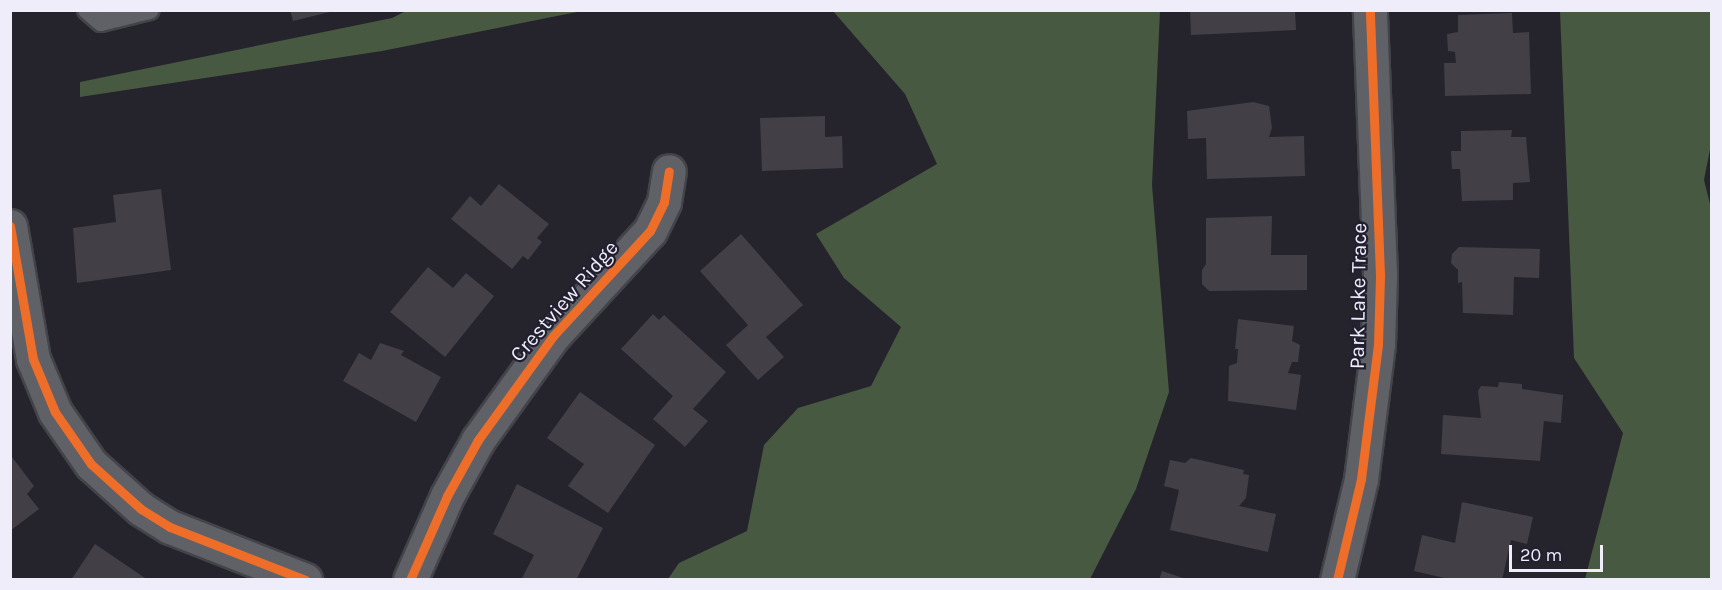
<!DOCTYPE html>
<html>
<head>
<meta charset="utf-8">
<style>
	body { margin:0 }
	#map { position:relative; width:1722px; height:590px; overflow:hidden; background:#25242c; font-family:Karla,sans-serif }
	div>[style] { position:absolute }
	[style*='--x'] { left:calc(var(--x)*1px); top:calc(var(--y)*1px); width:calc(var(--w)*1px); rotate:calc(var(--a)*1deg) }
	.forest>* { inset:0; background:#485941 }
	.building>* { inset:0; background:#423f46 }
	.roads { filter:drop-shadow(2px 0 #43434a) drop-shadow(-2px 0 #43434a) drop-shadow(0 2px #43434a) drop-shadow(0 -2px #43434a) }
	.service>* { height:18px; margin:-9px; padding:0 9px; transform-origin:9px; border-radius:9px; background:#606067 }
	.minor>* { height:33px; margin:-16.5px; padding:0 16.5px; transform-origin:16.5px; border-radius:16.5px; background:#606067 }
	.cycleway>* { height:9px; margin:-4.5px; padding:0 4.5px; transform-origin:4.5px; border-radius:4.5px; background:#ee6e29 }
	span { translate:-50% -50%; white-space:nowrap; text-align:center; line-height:1.15; -webkit-text-stroke:4.5px #222030; paint-order:stroke }
	.street-label { font-size:21px; color:#eeedf9 }
	.frame { position:absolute; inset:0; border:12px solid #eeedf9; pointer-events:none }
	.scale { position:absolute; left:1509px; top:545px; width:94px; height:27px; box-sizing:border-box; border:3px solid #eeedf9; border-top:0; padding-left:8px; font-size:18px; line-height:21px; white-space:nowrap; color:#eeedf9; -webkit-text-stroke:4px #222030; paint-order:stroke }
</style>
</head>
<body>
<div id="map">
	<div class="forest">
		<div style="clip-path:polygon(408px 10px,582px 11px,382px 51px,80px 97px,80px 82px,392px 18px)"></div>
		<div style="clip-path:polygon(833px 11px,1160px 11px,1152px 185px,1169px 392px,1136px 489px,1090px 579px,668px 579px,679px 563px,747px 531px,764px 445px,798px 408px,871px 386px,901px 327px,844px 278px,816px 234px,937px 164px,905px 94px)"></div>
		<div style="clip-path:polygon(1560px 11px,1711px 11px,1712px 139px,1704px 180px,1712px 212px,1711px 579px,1585px 579px,1623px 433px,1574px 358px)"></div>
	</div>
	<div class="building">
		<div style="clip-path:polygon(290px 10px,334px 10px,334px 11px,293px 21px)"></div>
		<div style="clip-path:polygon(1190px 10px,1295px 10px,1296px 30px,1191px 35px)"></div>
		<div style="clip-path:polygon(1512px 13px,1513px 33px,1529px 32px,1531px 94px,1445px 96px,1444px 63px,1456px 63px,1455px 52px,1448px 51px,1447px 34px,1458px 32px,1458px 15px)"></div>
		<div style="clip-path:polygon(1253px 102px,1269px 106px,1272px 128px,1269px 137px,1304px 136px,1305px 176px,1207px 179px,1206px 138px,1188px 139px,1187px 111px)"></div>
		<div style="clip-path:polygon(825px 116px,825px 137px,842px 136px,843px 168px,762px 171px,760px 118px)"></div>
		<div style="clip-path:polygon(1512px 130px,1511px 137px,1526px 137px,1530px 182px,1513px 183px,1513px 200px,1462px 201px,1460px 169px,1452px 169px,1451px 151px,1461px 151px,1461px 131px)"></div>
		<div style="clip-path:polygon(499px 184px,549px 224px,537px 238px,542px 242px,528px 260px,523px 256px,512px 269px,451px 219px,470px 196px,481px 206px)"></div>
		<div style="clip-path:polygon(161px 189px,171px 270px,77px 283px,73px 228px,116px 222px,113px 195px)"></div>
		<div style="clip-path:polygon(1272px 216px,1271px 255px,1307px 255px,1307px 290px,1209px 291px,1202px 284px,1202px 270px,1206px 264px,1206px 218px)"></div>
		<div style="clip-path:polygon(741px 234px,803px 305px,766px 337px,784px 357px,758px 380px,726px 345px,748px 325px,700px 271px)"></div>
		<div style="clip-path:polygon(1459px 247px,1540px 249px,1539px 278px,1514px 277px,1513px 315px,1463px 313px,1462px 282px,1458px 283px,1458px 270px,1451px 263px,1452px 254px)"></div>
		<div style="clip-path:polygon(428px 267px,453px 288px,466px 273px,494px 296px,445px 357px,390px 312px)"></div>
		<div style="clip-path:polygon(653px 314px,659px 320px,664px 315px,726px 372px,693px 409px,708px 421px,685px 447px,653px 419px,673px 396px,621px 349px)"></div>
		<div style="clip-path:polygon(1238px 319px,1294px 326px,1292px 341px,1300px 345px,1298px 362px,1292px 362px,1288px 373px,1301px 375px,1296px 410px,1228px 401px,1229px 366px,1237px 363px,1238px 349px,1235px 349px)"></div>
		<div style="clip-path:polygon(380px 343px,404px 351px,401px 355px,441px 377px,416px 422px,343px 381px,359px 353px,371px 360px)"></div>
		<div style="clip-path:polygon(1499px 382px,1522px 384px,1522px 389px,1563px 395px,1561px 423px,1544px 421px,1540px 461px,1441px 454px,1443px 415px,1481px 418px,1478px 391px,1481px 386px,1498px 387px)"></div>
		<div style="clip-path:polygon(580px 392px,655px 445px,608px 513px,568px 486px,584px 464px,547px 438px)"></div>
		<div style="clip-path:polygon(12px 457px,34px 486px,27px 494px,39px 509px,10px 531px)"></div>
		<div style="clip-path:polygon(1191px 458px,1244px 470px,1243px 474px,1249px 475px,1246px 498px,1239px 506px,1276px 514px,1268px 552px,1170px 530px,1179px 490px,1164px 486px,1170px 460px,1185px 463px)"></div>
		<div style="clip-path:polygon(517px 484px,603px 528px,576px 580px,521px 580px,534px 555px,493px 534px)"></div>
		<div style="clip-path:polygon(1462px 502px,1533px 517px,1527px 544px,1511px 540px,1502px 580px,1453px 580px,1414px 571px,1422px 535px,1455px 543px)"></div>
		<div style="clip-path:polygon(95px 544px,148px 580px,71px 580px)"></div>
		<div style="clip-path:polygon(1162px 571px,1186px 579px,1186px 580px,1159px 580px)"></div>
	</div>
	<div class="roads">
		<div class="service">
			<div style="--x:87;--y:10;--w:18;--a:41"></div>
			<div style="--x:101;--y:22;--w:50;--a:-13.8"></div>
		</div>
		<div class="minor">
			<div style="--x:10;--y:226;--w:135;--a:80.2"></div>
			<div style="--x:33;--y:359;--w:57;--a:67.5"></div>
			<div style="--x:55;--y:412;--w:63;--a:55.3"></div>
			<div style="--x:91;--y:464;--w:67;--a:42"></div>
			<div style="--x:141;--y:509;--w:34;--a:32"></div>
			<div style="--x:170;--y:527;--w:145;--a:21.4"></div>
			<div style="--x:410;--y:580;--w:92;--a:-66.2"></div>
			<div style="--x:447;--y:496;--w:64;--a:-61"></div>
			<div style="--x:478;--y:440;--w:128;--a:-54.2"></div>
			<div style="--x:553;--y:336;--w:143;--a:-47.3"></div>
			<div style="--x:650;--y:231;--w:32;--a:-64"></div>
			<div style="--x:664;--y:202;--w:31;--a:-81"></div>
			<div style="--x:1337;--y:580;--w:104;--a:-76.6"></div>
			<div style="--x:1361;--y:479;--w:136;--a:-82.8"></div>
			<div style="--x:1378;--y:344;--w:69;--a:-88.3"></div>
			<div style="--x:1380;--y:275;--w:265;--a:-92.2"></div>
		</div>
	</div>
	<div class="cycleway">
		<div style="--x:10;--y:226;--w:135;--a:80.2"></div>
		<div style="--x:33;--y:359;--w:57;--a:67.5"></div>
		<div style="--x:55;--y:412;--w:63;--a:55.3"></div>
		<div style="--x:91;--y:464;--w:67;--a:42"></div>
		<div style="--x:141;--y:509;--w:34;--a:32"></div>
		<div style="--x:170;--y:527;--w:145;--a:21.4"></div>
		<div style="--x:410;--y:580;--w:92;--a:-66.2"></div>
		<div style="--x:447;--y:496;--w:64;--a:-61"></div>
		<div style="--x:478;--y:440;--w:128;--a:-54.2"></div>
		<div style="--x:553;--y:336;--w:143;--a:-47.3"></div>
		<div style="--x:650;--y:231;--w:32;--a:-64"></div>
		<div style="--x:664;--y:202;--w:31;--a:-81"></div>
		<div style="--x:1337;--y:580;--w:104;--a:-76.6"></div>
		<div style="--x:1361;--y:479;--w:136;--a:-82.8"></div>
		<div style="--x:1378;--y:344;--w:69;--a:-88.3"></div>
		<div style="--x:1380;--y:275;--w:265;--a:-92.2"></div>
	</div>
	<div class="street-label">
		<span style="left:1358px;top:296px;rotate:-89deg">Park Lake Trace</span>
		<span style="left:564px;top:301px;rotate:-49deg">Crestview Ridge</span>
	</div>
	<div class="frame"></div>
	<div class="scale">20 m</div>
</div>
</body>
</html>
